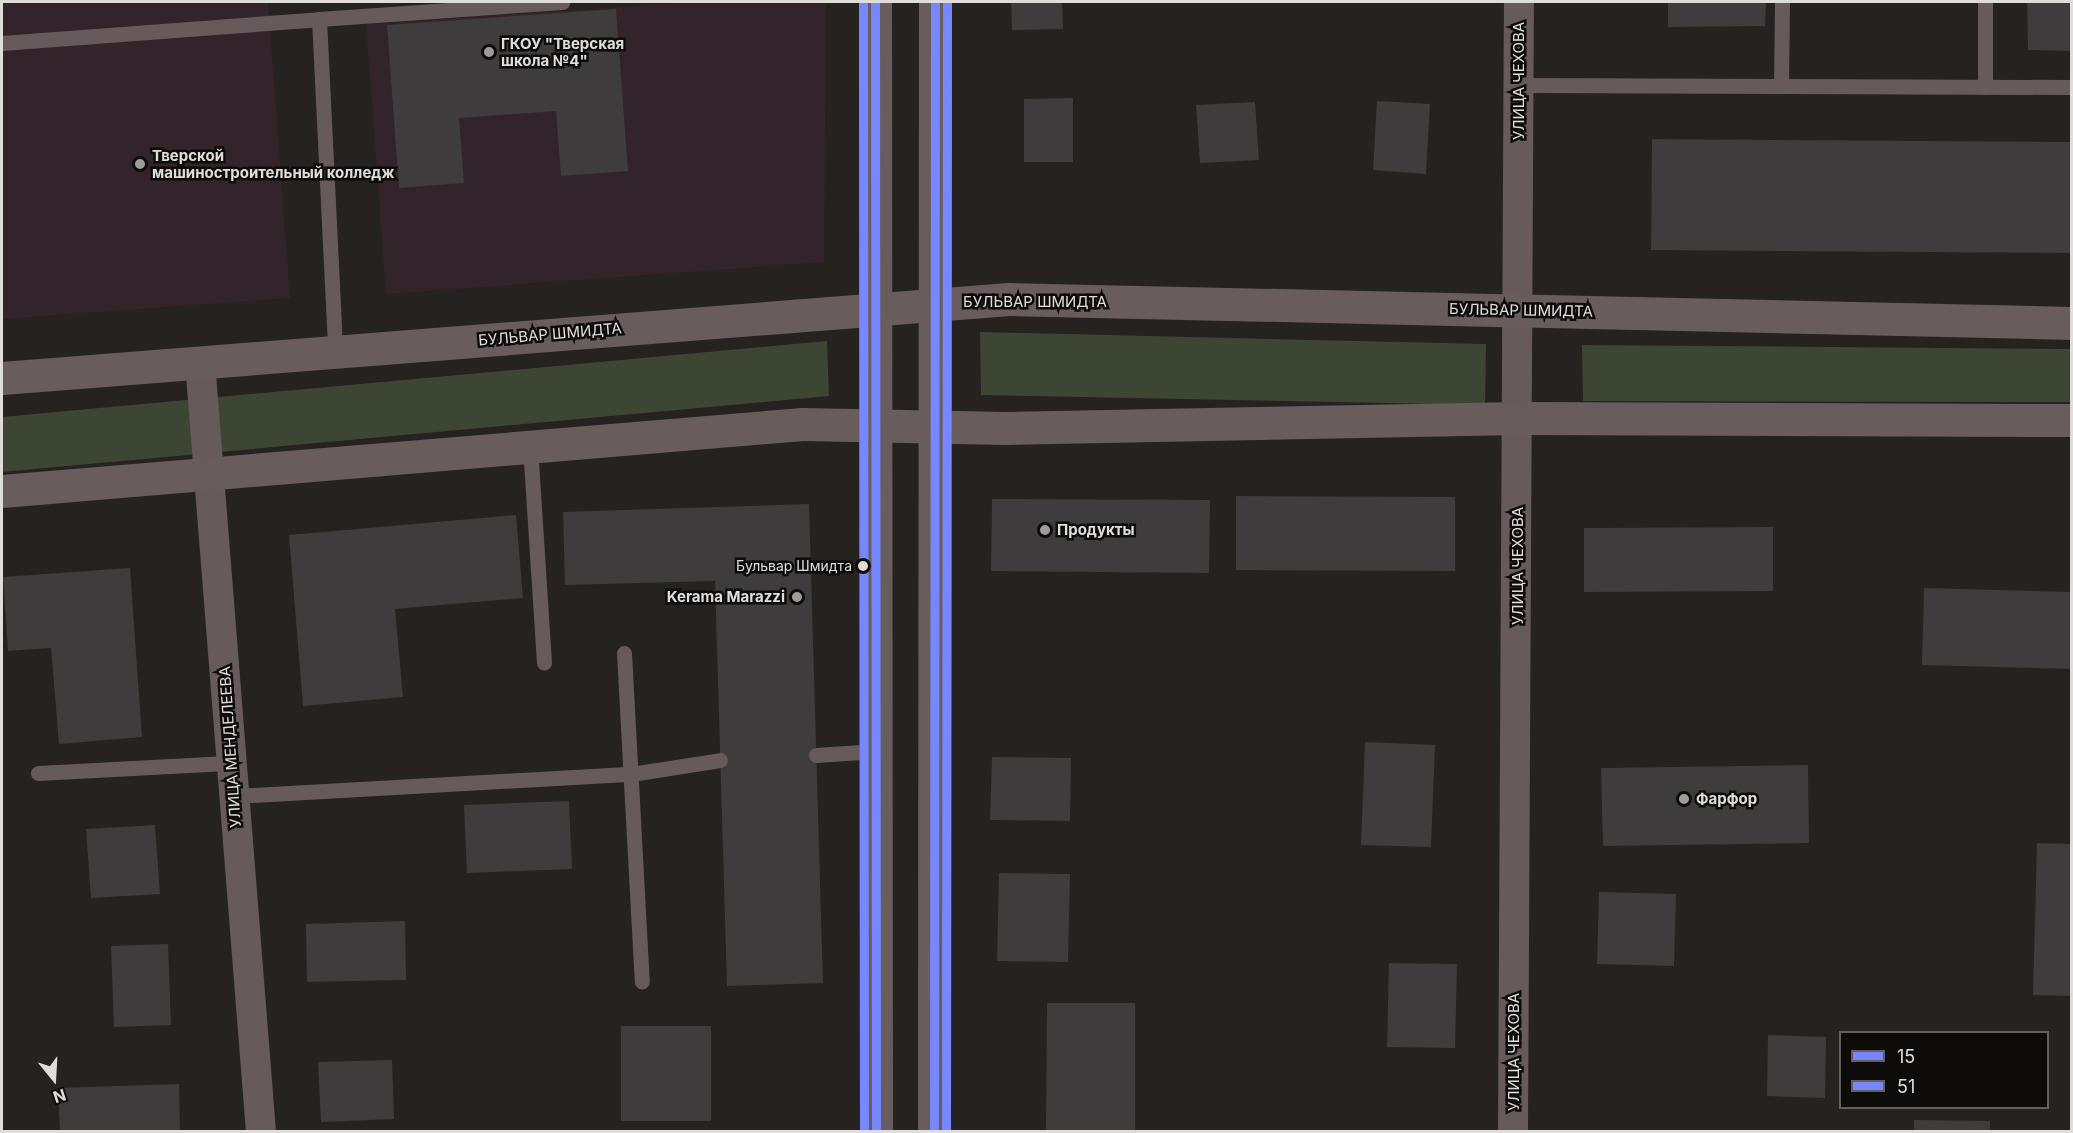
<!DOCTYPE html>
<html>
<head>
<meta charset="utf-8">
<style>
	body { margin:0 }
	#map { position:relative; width:2073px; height:1133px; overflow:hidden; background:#252220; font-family:Inter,sans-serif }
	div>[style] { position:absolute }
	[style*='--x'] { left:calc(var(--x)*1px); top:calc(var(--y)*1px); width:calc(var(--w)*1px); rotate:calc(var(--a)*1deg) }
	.education>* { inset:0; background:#33242c }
	.green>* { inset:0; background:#3d4533 }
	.building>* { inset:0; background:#3e3c3c }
	.lane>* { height:15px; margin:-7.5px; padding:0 7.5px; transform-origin:7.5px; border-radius:7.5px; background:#665a5b }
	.street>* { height:30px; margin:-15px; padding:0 15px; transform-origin:15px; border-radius:15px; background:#665a5b }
	.secondary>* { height:33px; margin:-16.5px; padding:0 16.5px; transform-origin:16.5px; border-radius:16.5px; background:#685d5c }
	.bus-1>* { height:9px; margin:-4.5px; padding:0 4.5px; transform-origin:4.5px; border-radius:4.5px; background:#7687ff }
	.bus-2>* { height:9px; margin:-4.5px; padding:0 4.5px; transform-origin:4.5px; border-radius:4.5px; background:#7687ff }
	.dots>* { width:16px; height:16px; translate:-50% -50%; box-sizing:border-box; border:3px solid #0e0c0a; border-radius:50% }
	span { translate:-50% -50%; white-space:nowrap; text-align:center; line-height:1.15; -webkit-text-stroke:5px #0e0c0a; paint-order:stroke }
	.bus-label { font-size:14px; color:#e0dcda }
	.right { translate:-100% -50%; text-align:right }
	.poi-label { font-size:15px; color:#e0dcda; font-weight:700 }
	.left { translate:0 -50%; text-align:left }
	.street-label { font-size:15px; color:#e0dcda }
	.frame { position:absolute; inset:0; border:3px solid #e0dcda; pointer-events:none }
	.legend { position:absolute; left:1839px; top:1031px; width:210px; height:78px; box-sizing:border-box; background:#0e0c0a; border:2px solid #625f5d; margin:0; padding:8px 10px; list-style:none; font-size:18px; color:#e0dcda }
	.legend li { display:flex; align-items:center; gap:12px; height:30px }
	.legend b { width:30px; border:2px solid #625f5d }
	.north { position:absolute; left:24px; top:1049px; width:60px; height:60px; -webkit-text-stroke:4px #0e0c0a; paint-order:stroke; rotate:162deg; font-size:16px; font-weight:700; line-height:24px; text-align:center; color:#e0dcda }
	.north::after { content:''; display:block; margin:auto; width:21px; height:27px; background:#e0dcda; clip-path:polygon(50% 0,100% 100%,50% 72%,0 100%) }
</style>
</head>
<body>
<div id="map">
	<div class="education">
		<div style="clip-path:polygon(2px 2px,268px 2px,290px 298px,2px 319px)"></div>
		<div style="clip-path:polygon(692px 2px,826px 2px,824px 262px,386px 294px,366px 24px)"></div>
	</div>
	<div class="green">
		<div style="clip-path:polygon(980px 332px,1486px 344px,1485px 405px,981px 395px)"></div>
		<div style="clip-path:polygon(827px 341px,829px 396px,2px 472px,2px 417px)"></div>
		<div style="clip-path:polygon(1582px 345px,2071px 349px,2071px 402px,1583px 401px)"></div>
	</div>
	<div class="building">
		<div style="clip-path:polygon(1011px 2px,1062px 2px,1063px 29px,1012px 30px)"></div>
		<div style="clip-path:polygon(1668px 2px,1766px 2px,1765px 26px,1668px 27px)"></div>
		<div style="clip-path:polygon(2027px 2px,2072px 2px,2072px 51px,2028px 50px)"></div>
		<div style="clip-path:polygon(616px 9px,628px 171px,561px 176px,556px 111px,459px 118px,464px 183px,399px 188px,387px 25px)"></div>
		<div style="clip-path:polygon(1073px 98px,1073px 162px,1024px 162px,1024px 99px)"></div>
		<div style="clip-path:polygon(1377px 101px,1430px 104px,1426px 174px,1373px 170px)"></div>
		<div style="clip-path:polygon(1255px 102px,1259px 160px,1200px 163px,1196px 105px)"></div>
		<div style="clip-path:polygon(1652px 139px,2072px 142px,2072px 253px,1651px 250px)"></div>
		<div style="clip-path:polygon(1236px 496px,1455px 497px,1455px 571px,1236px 570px)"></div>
		<div style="clip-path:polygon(992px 499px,1210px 500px,1209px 573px,991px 571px)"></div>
		<div style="clip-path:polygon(809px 504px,823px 983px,727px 986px,715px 581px,565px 585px,563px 512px)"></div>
		<div style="clip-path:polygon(516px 515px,523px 598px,395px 609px,403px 697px,303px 706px,289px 535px)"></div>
		<div style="clip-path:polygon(1773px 527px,1773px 591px,1584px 592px,1584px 528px)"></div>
		<div style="clip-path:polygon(130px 568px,142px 737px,59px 744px,51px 648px,8px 651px,3px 577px)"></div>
		<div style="clip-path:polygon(1924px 588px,2072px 592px,2072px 669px,1922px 665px)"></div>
		<div style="clip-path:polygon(1365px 742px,1435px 745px,1431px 847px,1361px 845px)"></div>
		<div style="clip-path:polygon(992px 757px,1071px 758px,1070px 821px,990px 820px)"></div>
		<div style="clip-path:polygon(1808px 765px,1809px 843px,1603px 846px,1601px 768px)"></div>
		<div style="clip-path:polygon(569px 801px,572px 869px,467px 873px,464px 805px)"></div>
		<div style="clip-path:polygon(155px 825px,160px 894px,91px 898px,86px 829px)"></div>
		<div style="clip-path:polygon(2037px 843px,2072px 844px,2072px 996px,2033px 995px)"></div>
		<div style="clip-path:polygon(999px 873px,1070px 874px,1068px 962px,997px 961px)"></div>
		<div style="clip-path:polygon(1599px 892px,1676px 894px,1674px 966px,1597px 964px)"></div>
		<div style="clip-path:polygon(405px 921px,406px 980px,307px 982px,306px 924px)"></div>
		<div style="clip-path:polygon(168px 944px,171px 1025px,114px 1027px,111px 946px)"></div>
		<div style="clip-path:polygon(1389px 963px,1457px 964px,1455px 1048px,1387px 1047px)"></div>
		<div style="clip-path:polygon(1047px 1003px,1135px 1003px,1135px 1132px,1046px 1132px)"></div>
		<div style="clip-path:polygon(621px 1026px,711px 1026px,711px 1121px,621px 1121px)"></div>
		<div style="clip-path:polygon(1768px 1035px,1826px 1037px,1825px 1098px,1767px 1096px)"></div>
		<div style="clip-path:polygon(392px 1060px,394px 1119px,321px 1122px,318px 1062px)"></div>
		<div style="clip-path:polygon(179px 1084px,180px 1132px,60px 1132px,58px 1088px)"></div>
		<div style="clip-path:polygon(1914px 1120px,1990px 1121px,1990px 1132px,1914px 1132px)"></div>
	</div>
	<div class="lane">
		<div style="--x:319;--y:19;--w:244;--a:-4"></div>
		<div style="--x:2;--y:43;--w:318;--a:-4.3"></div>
		<div style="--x:319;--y:19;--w:333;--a:87.2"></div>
		<div style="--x:1518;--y:85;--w:263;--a:0.2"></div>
		<div style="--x:1781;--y:86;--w:84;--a:-89.3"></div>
		<div style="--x:1781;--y:86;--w:291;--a:0.2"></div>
		<div style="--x:1985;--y:87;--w:85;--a:-90"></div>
		<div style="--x:530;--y:446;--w:217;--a:86.3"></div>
		<div style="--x:624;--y:653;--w:329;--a:86.9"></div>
		<div style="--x:816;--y:755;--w:60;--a:-3.8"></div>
		<div style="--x:38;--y:773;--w:194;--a:-3"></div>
		<div style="--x:234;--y:796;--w:398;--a:-3.2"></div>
		<div style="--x:631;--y:774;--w:90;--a:-8.9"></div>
	</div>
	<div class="street">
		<div style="--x:200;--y:362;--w:772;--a:85.47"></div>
		<div style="--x:1513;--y:1132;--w:1130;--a:-89.7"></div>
	</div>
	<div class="secondary">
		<div style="--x:875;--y:2;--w:1130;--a:89.95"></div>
		<div style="--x:2;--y:378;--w:1010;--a:-4.49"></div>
		<div style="--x:1009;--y:299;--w:1063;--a:1.29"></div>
		<div style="--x:2;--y:491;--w:803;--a:-4.79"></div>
		<div style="--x:802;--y:424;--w:204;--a:1.1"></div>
		<div style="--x:1006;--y:428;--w:513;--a:-1.12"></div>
		<div style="--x:1519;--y:418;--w:553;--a:0.21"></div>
		<div style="--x:934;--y:1132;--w:1130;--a:-89.95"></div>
	</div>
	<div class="bus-1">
		<div style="--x:875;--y:2;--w:1130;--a:89.95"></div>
		<div style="--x:934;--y:1132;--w:1130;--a:-89.95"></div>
	</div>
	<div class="bus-2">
		<div style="--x:863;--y:2;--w:1130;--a:89.95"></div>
		<div style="--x:946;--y:1132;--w:1130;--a:-89.95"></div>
	</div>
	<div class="dots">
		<div style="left:489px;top:52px;background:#9f9b99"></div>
		<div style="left:140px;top:164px;background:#9f9b99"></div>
		<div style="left:1045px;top:530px;background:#9f9b99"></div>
		<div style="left:863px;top:566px;background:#e0dcda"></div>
		<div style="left:797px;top:597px;background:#9f9b99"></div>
		<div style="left:1684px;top:799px;background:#9f9b99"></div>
	</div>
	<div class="bus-label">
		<span class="right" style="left:852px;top:566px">Бульвар Шмидта</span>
	</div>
	<div class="poi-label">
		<span class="left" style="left:501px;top:52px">ГКОУ "Тверская<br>школа №4"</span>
		<span class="left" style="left:152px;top:164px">Тверской<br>машиностроительный колледж</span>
		<span class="left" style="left:1057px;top:530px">Продукты</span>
		<span class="right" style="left:785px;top:597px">Kerama Marazzi</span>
		<span class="left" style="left:1696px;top:799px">Фарфор</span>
	</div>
	<div class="street-label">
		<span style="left:1519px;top:81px;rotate:-90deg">УЛИЦА ЧЕХОВА</span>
		<span style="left:1035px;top:302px">БУЛЬВАР ШМИДТА</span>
		<span style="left:1521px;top:310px;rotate:1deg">БУЛЬВАР ШМИДТА</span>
		<span style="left:550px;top:334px;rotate:-5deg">БУЛЬВАР ШМИДТА</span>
		<span style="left:1518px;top:566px;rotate:-90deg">УЛИЦА ЧЕХОВА</span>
		<span style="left:230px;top:747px;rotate:-94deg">УЛИЦА МЕНДЕЛЕЕВА</span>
		<span style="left:1514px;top:1052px;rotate:-90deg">УЛИЦА ЧЕХОВА</span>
	</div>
	<div class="frame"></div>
	<ul class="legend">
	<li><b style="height:8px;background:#7687ff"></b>15</li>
	<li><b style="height:8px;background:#7687ff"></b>51</li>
	</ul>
	<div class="north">N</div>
</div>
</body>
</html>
